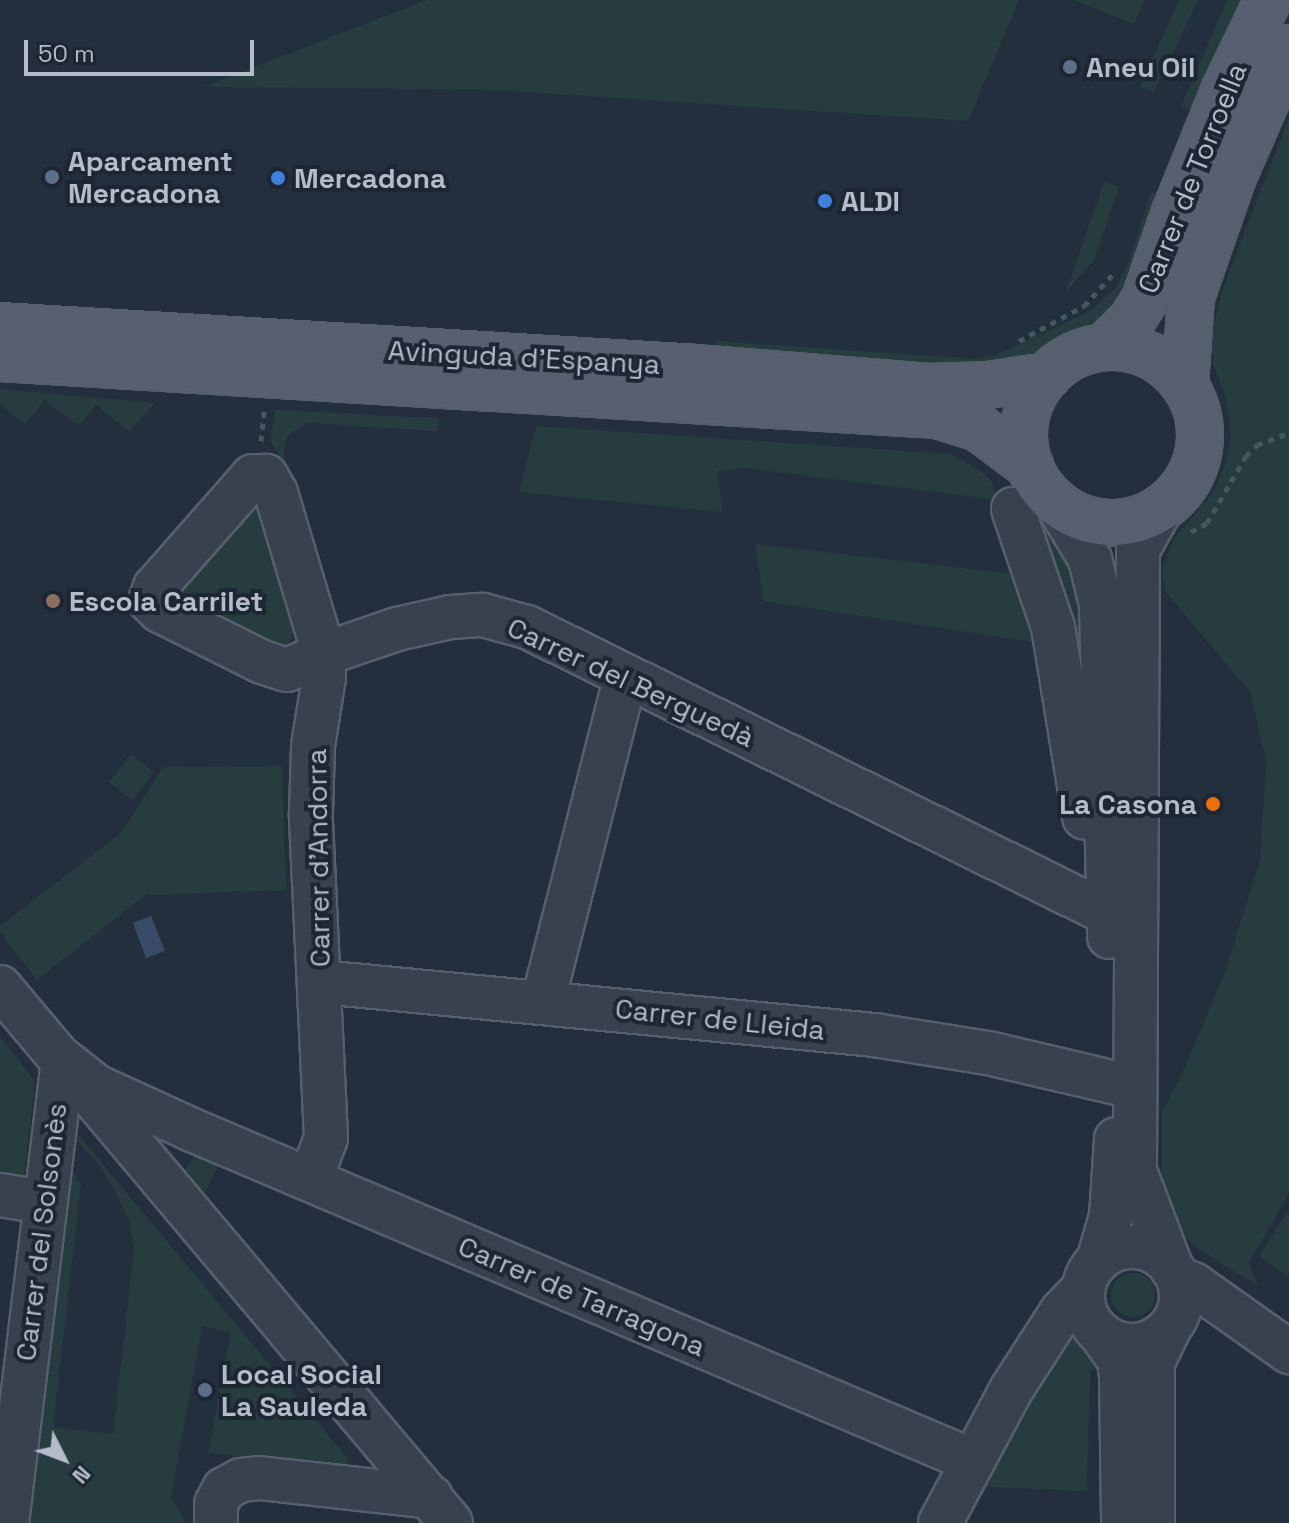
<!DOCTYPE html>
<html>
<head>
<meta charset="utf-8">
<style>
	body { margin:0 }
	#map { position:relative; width:1289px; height:1523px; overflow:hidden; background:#242f3e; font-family:"Space Grotesk",sans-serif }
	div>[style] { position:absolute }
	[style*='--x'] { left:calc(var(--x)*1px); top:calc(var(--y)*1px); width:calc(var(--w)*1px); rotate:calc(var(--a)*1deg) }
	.green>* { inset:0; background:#263c3f }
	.round { border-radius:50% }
	.water>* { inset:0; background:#394c67 }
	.path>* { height:5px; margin-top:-2.5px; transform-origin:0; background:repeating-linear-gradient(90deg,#44595c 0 6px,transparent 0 12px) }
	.roads { filter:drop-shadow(2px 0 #565f6c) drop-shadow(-2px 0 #565f6c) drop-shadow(0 2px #565f6c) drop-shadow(0 -2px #565f6c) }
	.minor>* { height:42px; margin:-21px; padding:0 21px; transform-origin:21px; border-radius:21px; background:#38414e }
	.minor>.ring { margin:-21px; padding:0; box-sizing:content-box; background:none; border:42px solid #38414e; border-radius:50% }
	.major>* { height:44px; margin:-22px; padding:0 22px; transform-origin:22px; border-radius:22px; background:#56606e }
	.major>.ring { margin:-22px; padding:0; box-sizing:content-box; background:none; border:44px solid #56606e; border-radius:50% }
	.dots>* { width:22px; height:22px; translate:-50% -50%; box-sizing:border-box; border:4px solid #1d2633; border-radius:50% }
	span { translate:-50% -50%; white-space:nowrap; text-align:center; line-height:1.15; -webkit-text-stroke:8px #1d2633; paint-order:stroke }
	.poi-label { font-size:28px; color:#b4bcc9; font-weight:700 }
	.left { translate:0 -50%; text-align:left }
	.right { translate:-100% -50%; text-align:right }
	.street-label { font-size:28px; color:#b4bcc9 }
	.north { position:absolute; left:24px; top:1419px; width:80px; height:80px; -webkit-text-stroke:6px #1d2633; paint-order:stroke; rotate:132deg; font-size:22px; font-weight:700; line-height:32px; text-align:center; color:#b4bcc9 }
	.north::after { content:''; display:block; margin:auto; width:28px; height:36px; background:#b4bcc9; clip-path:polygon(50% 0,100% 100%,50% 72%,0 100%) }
	.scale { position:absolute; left:24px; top:40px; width:230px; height:36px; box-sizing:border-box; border:4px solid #b4bcc9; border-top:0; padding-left:10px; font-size:24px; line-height:28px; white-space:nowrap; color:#b4bcc9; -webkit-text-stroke:6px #1d2633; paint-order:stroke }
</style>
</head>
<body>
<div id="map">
	<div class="green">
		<div style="clip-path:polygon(427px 0,1019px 0,968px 121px,496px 90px,203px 87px)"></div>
		<div style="clip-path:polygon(1074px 0,1145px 0,1134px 24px)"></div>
		<div style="clip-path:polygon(1179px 0,1198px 0,1154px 92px,1140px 87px)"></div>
		<div style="clip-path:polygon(1227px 0,1245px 0,1198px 113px,1181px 106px)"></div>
		<div style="clip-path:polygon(1289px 118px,1289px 1194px,1249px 1262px,1258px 1286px,1197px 1248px,1185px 1236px,1170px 1212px,1162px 1186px,1162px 1112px,1183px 1072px,1225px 972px,1260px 860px,1266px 762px,1250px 692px,1165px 591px,1162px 568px,1174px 539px,1211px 495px,1224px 468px,1231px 436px,1225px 396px,1213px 363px,1211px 335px,1224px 285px)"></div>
		<div style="clip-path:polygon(1104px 182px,1119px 187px,1094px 260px,1066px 292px)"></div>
		<div style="clip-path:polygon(1151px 192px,1163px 197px,1129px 288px,1110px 311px,1088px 328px,996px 370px,714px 355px,716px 341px,976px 359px,998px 354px,1091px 311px,1115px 288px,1128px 264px)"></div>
		<div style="clip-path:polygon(0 389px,32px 392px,155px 403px,129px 431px,96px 405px,78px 426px,45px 400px,25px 424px,0 404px)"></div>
		<div style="clip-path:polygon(276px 410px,436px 418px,439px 420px,438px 431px,309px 423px,289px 434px,285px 442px,284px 464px,270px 441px)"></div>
		<div style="clip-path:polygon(536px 426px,951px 454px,982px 472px,991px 481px,999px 500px,747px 468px,718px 471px,722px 512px,519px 492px)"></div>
		<div style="clip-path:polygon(255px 495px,295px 629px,284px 651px,172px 597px)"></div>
		<div style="clip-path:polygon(1041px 527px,1057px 541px,1080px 585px,1093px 748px,1054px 558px)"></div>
		<div style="clip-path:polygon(756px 544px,1014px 574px,1032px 642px,763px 601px)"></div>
		<div style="clip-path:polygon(131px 754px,154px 772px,132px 800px,109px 782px)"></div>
		<div style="clip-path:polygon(282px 766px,286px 890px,151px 895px,149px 892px,37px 980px,0 932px,0 926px,122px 832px,163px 767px)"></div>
		<div style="clip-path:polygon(0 1037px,35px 1081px,24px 1178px,0 1175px)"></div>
		<div style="clip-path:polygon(71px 1126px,348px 1459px,345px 1466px,208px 1453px,231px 1333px,202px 1326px,171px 1497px,186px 1523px,28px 1523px,66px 1161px,81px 1184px,53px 1427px,113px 1434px,134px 1251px,129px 1221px,113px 1187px,97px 1162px,71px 1135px)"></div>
		<div style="clip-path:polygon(196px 1156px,220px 1162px,204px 1194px,185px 1169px)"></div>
		<div style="clip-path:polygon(1289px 1210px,1289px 1277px,1259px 1256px)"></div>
		<div class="round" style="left:1111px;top:1273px;width:44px;height:44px"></div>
		<div style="clip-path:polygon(1068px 1340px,1086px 1341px,1104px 1369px,1090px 1370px,1087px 1491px,982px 1487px,1047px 1357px)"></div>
	</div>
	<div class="water">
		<div style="clip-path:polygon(151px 916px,165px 951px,146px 958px,133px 923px)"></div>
	</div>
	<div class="path">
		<div style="--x:1019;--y:341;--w:74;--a:-28.3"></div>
		<div style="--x:1084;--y:306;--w:43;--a:-47.8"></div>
		<div style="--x:261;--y:441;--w:30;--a:-84"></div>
		<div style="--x:1191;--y:532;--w:18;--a:-29"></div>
		<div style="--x:1207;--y:523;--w:78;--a:-59.8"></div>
		<div style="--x:1246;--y:456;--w:16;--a:-45"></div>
		<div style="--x:1257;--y:445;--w:34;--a:-21"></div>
	</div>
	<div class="roads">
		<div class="minor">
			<div style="--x:1055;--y:501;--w:68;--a:58.9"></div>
			<div style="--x:1090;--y:559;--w:46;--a:76.3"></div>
			<div style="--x:1101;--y:604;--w:333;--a:88.6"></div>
			<div style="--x:1162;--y:507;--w:49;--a:119.2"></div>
			<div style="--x:1138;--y:550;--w:621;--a:90.28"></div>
			<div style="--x:1135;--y:1171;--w:105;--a:69.3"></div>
			<div style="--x:1013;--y:509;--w:125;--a:71.3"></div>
			<div style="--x:1053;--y:627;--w:193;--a:80.7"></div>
			<div style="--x:321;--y:982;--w:556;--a:5.47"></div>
			<div style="--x:874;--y:1035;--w:115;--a:9"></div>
			<div style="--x:988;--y:1053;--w:131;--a:13.2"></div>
			<div style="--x:0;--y:987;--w:700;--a:49.92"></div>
			<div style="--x:543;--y:1001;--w:335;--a:-75.7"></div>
			<div style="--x:63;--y:1060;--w:42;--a:38.2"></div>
			<div style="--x:96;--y:1086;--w:106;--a:24.6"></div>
			<div style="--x:192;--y:1130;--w:848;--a:22.97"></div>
			<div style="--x:310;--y:1180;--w:45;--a:-69.1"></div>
			<div style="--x:326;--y:1138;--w:324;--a:-92.7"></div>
			<div style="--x:311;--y:814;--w:68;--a:-88.3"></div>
			<div style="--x:313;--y:746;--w:70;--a:-80.9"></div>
			<div style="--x:324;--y:677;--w:23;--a:-90"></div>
			<div style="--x:324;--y:654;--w:168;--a:-106.6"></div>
			<div style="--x:276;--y:493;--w:20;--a:-120"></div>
			<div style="--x:266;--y:476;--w:13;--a:180"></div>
			<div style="--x:253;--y:476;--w:148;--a:131.4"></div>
			<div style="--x:155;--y:587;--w:15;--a:110"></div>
			<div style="--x:150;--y:601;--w:14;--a:45"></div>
			<div style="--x:160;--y:611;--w:114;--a:26.6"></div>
			<div style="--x:262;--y:662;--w:26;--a:18"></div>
			<div style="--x:287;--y:670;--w:40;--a:-23.4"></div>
			<div style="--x:324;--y:654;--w:77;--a:-18.9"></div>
			<div style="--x:397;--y:629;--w:55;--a:-12.5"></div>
			<div style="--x:451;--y:617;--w:32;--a:-4"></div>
			<div style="--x:483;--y:615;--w:46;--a:15.3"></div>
			<div style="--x:527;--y:627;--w:647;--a:26.25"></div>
			<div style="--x:0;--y:1195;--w:44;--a:9.2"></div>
			<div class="ring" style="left:1083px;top:1247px;width:56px;height:56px"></div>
			<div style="--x:1098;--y:1261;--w:47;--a:-73.9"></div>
			<div style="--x:1111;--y:1216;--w:77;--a:-86.3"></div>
			<div style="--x:1180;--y:1279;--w:14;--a:21"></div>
			<div style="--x:1193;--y:1284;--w:118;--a:35.3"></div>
			<div style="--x:1100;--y:1333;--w:33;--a:55"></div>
			<div style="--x:1119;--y:1360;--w:16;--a:83"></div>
			<div style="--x:1121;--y:1376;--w:147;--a:89.2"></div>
			<div style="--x:7;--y:1523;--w:466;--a:-83.1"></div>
			<div style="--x:216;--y:1523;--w:19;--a:-90"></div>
			<div style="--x:216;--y:1504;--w:17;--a:-62"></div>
			<div style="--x:224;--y:1489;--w:19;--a:-28"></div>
			<div style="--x:241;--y:1480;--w:18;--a:-6"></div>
			<div style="--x:259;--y:1478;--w:173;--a:6.3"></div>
			<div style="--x:940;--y:1523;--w:151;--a:-61.9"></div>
			<div style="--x:1011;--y:1390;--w:94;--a:-57.2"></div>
			<div style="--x:1062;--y:1311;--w:30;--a:-46"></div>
			<div style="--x:1153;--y:1523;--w:161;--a:-90"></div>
			<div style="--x:1153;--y:1362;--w:34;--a:-64"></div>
		</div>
		<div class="major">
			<div style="--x:0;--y:326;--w:684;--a:3.44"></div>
			<div style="--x:683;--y:367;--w:247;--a:4.6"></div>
			<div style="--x:929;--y:387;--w:59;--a:-1.9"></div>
			<div style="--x:988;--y:385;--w:60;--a:-8.7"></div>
			<div style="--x:1105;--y:347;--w:38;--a:-45"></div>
			<div style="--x:1132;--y:320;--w:25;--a:-58"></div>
			<div style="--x:1145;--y:299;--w:89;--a:-71"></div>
			<div style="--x:1174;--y:215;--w:136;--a:-68"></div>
			<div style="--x:1225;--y:89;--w:99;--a:-64.2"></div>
			<div class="ring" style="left:1024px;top:347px;width:132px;height:132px"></div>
			<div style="--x:0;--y:358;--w:939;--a:3.48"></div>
			<div style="--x:937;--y:415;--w:44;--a:17.2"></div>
			<div style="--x:979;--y:428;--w:64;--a:36.7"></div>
			<div style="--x:1185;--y:385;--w:88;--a:-86.1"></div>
			<div style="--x:1191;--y:297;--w:125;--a:-70.8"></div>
			<div style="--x:1232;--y:179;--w:143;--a:-66.5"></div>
		</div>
	</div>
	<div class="dots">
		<div style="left:1070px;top:67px;background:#5c6f8a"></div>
		<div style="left:52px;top:177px;background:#5c6f8a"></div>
		<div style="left:278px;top:178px;background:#3f7fe0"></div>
		<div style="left:825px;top:201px;background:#3f7fe0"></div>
		<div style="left:53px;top:601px;background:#8d6e63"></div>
		<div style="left:1213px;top:804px;background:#e8710a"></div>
		<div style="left:205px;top:1390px;background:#5c6f8a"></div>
	</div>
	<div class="poi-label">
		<span class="left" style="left:1086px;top:67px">Aneu Oil</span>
		<span class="left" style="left:68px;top:177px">Aparcament<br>Mercadona</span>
		<span class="left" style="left:294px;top:178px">Mercadona</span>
		<span class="left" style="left:841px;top:201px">ALDI</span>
		<span class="left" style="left:69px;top:601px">Escola Carrilet</span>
		<span class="right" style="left:1197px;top:804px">La Casona</span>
		<span class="left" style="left:221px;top:1390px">Local Social<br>La Sauleda</span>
	</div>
	<div class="street-label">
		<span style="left:1192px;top:178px;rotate:-68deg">Carrer de Torroella</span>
		<span style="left:524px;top:357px;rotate:3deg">Avinguda d'Espanya</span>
		<span style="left:631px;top:682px;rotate:25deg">Carrer del Berguedà</span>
		<span style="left:318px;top:858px;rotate:-91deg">Carrer d'Andorra</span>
		<span style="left:720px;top:1019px;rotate:6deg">Carrer de Lleida</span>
		<span style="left:41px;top:1232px;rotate:-83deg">Carrer del Solsonès</span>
		<span style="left:582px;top:1296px;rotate:23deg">Carrer de Tarragona</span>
	</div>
	<div class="north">N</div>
	<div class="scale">50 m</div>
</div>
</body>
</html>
